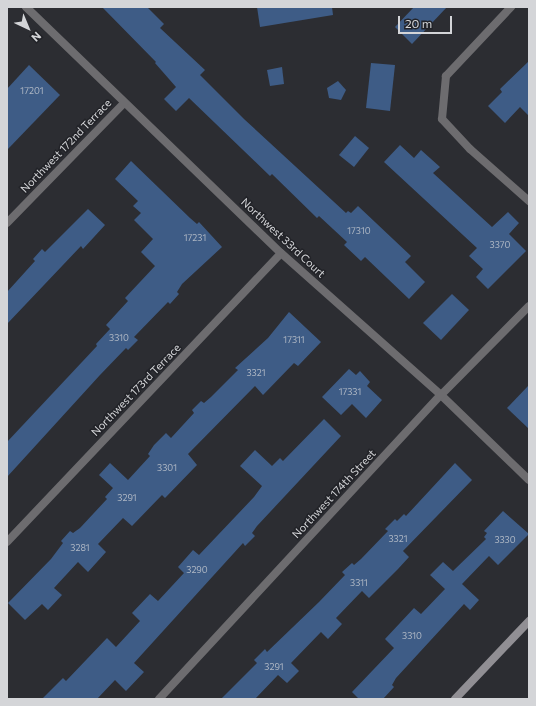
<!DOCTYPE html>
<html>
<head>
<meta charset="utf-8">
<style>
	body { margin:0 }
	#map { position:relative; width:536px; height:706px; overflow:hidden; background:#2c2d32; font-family:Commissioner,sans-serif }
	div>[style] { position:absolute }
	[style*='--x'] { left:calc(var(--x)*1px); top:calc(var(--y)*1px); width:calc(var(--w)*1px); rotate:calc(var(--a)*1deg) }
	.building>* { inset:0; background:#3e5c86 }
	.street>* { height:8px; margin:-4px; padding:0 4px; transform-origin:4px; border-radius:4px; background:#6d6c6f }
	.secondary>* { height:8px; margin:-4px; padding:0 4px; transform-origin:4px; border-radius:4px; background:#918f94 }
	span { translate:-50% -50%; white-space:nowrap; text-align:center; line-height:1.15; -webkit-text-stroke:3px #222328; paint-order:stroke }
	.number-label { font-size:9px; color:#aeb7c4 }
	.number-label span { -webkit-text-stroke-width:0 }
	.street-label { font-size:11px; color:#d4d5d8 }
	.frame { position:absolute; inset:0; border:8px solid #d4d5d8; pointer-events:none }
	.north { position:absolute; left:8px; top:8px; width:40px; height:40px; -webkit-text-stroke:3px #222328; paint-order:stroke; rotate:136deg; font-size:11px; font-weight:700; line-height:16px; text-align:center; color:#d4d5d8 }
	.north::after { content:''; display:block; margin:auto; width:14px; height:18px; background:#d4d5d8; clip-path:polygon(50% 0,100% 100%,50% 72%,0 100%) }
	.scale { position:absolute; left:398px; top:16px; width:54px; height:18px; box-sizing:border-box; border:2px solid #d4d5d8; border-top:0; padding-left:5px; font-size:12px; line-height:14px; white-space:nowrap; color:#d4d5d8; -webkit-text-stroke:3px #222328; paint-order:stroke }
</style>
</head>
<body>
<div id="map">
	<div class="building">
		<div style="clip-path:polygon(102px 7px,147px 7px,164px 24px,160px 28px,205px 70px,200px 75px,244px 119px,346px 213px,348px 211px,351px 213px,358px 206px,411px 256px,405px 262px,425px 282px,409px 299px,365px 257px,361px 261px,344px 245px,347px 242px,319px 216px,317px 218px,272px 174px,270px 176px,189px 98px,176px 111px,164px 99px,176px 87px,155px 63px,156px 62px)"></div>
		<div style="clip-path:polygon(257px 7px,332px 7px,333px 15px,260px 27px)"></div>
		<div style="clip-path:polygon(414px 7px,447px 7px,412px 44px,395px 27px)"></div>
		<div style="clip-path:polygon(529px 61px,529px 116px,520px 107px,505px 123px,488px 106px,502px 92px,500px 89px)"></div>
		<div style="clip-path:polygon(371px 63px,395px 65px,390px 111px,366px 108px)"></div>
		<div style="clip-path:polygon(29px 65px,60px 95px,7px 150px,7px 89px)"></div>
		<div style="clip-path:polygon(282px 67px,284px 84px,270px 86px,267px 70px)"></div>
		<div style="clip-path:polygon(338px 81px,346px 90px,341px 100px,329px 98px,327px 88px)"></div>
		<div style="clip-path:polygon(355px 136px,369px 148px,354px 167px,339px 155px)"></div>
		<div style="clip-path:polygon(400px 145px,414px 158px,421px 150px,440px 167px,433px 173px,492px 227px,508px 212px,519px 223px,509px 234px,526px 251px,488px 289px,476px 277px,483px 269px,469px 256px,477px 248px,384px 162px)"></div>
		<div style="clip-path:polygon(131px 161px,190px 218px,197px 224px,199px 222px,222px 247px,182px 284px,177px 292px,179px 294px,170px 304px,168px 302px,134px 337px,138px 340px,128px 350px,126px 348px,100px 375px,7px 477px,7px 442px,97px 346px,96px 344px,110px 329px,106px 325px,128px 301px,125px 298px,155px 266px,141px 252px,153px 239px,134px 220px,141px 213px,133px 206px,138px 201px,115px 179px)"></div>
		<div style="clip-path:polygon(88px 209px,105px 225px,83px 249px,81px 246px,7px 324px,7px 292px,35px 261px,33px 259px,42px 249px,45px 252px)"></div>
		<div style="clip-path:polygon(452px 294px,469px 310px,441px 340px,423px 323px)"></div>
		<div style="clip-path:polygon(289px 312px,321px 342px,298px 366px,294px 363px,263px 395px,255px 386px,188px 454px,197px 465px,165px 498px,162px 495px,132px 526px,123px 518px,98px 544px,106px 552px,88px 572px,78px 562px,54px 588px,62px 595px,48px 610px,42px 604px,25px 620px,8px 603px,51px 559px,63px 543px,61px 541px,70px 531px,73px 533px,80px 528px,107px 499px,105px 497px,113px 488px,99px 475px,110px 463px,128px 480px,150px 456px,148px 454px,154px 445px,166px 433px,171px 438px,194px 413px,192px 410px,201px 401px,204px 403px,211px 397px,238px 370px,235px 368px,268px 338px)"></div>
		<div style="clip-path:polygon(349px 369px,356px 375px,360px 371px,370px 382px,367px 386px,382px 400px,366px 418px,352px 404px,341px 415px,322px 397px)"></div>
		<div style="clip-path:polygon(529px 385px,529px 429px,507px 408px)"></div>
		<div style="clip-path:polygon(324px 419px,341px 436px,257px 526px,252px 533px,255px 536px,245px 546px,243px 543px,134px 663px,144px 672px,126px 691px,115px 680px,97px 699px,42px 699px,63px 678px,66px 681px,107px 638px,116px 647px,140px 621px,132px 613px,150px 594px,158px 601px,184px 573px,178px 567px,193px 550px,199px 555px,254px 497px,262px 486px,240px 466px,255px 450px,272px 466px,280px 458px,283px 461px)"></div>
		<div style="clip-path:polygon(455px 463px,472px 480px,403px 551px,409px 557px,398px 569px,369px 598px,362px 591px,336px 618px,342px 624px,328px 639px,321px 632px,291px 663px,299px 671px,287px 683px,278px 675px,255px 699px,221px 699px,257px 663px,254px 660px,265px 649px,267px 652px,319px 602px,345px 575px,342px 572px,352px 563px,354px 565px,361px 559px,388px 531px,385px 529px,395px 519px,397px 521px,404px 514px,406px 516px)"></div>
		<div style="clip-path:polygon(503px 511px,529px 534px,498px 565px,489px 556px,462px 584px,479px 600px,470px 610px,464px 604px,396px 678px,392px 685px,394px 687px,383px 699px,359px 699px,352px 692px,394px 648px,385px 639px,414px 608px,421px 614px,445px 589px,430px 575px,443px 562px,453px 571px,486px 539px,484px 537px,487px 533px,484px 531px)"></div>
	</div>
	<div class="street">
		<div style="--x:26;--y:7;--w:354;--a:44"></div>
		<div style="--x:281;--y:253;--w:214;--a:41.6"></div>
		<div style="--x:441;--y:395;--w:122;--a:44"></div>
		<div style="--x:511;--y:7;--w:95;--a:133.3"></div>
		<div style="--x:446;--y:76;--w:43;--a:95.3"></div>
		<div style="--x:442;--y:119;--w:41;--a:47"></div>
		<div style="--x:470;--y:149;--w:79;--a:41.4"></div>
		<div style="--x:7;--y:223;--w:168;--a:-45.7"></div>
		<div style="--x:7;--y:542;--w:398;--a:-46.5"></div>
		<div style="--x:159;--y:699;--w:415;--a:-47.2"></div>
		<div style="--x:441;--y:395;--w:125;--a:-45.3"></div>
	</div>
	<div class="secondary">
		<div style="--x:455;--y:699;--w:108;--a:-46.5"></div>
	</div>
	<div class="number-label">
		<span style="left:32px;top:91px">17201</span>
		<span style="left:359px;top:231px">17310</span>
		<span style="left:195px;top:238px">17231</span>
		<span style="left:500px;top:245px">3370</span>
		<span style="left:119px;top:338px">3310</span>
		<span style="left:294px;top:340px">17311</span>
		<span style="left:256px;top:373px">3321</span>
		<span style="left:350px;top:392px">17331</span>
		<span style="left:167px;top:468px">3301</span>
		<span style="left:127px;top:498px">3291</span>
		<span style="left:398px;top:539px">3321</span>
		<span style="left:505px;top:540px">3330</span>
		<span style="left:80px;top:548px">3281</span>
		<span style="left:197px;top:570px">3290</span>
		<span style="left:359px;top:583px">3311</span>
		<span style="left:412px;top:636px">3310</span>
		<span style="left:274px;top:667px">3291</span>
	</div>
	<div class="street-label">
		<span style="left:66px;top:146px;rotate:-46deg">Northwest 172nd Terrace</span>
		<span style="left:283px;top:238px;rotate:43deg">Northwest 33rd Court</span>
		<span style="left:136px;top:390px;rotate:-46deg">Northwest 173rd Terrace</span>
		<span style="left:334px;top:494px;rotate:-47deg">Northwest 174th Street</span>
	</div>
	<div class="frame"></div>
	<div class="north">N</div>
	<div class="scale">20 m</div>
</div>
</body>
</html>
